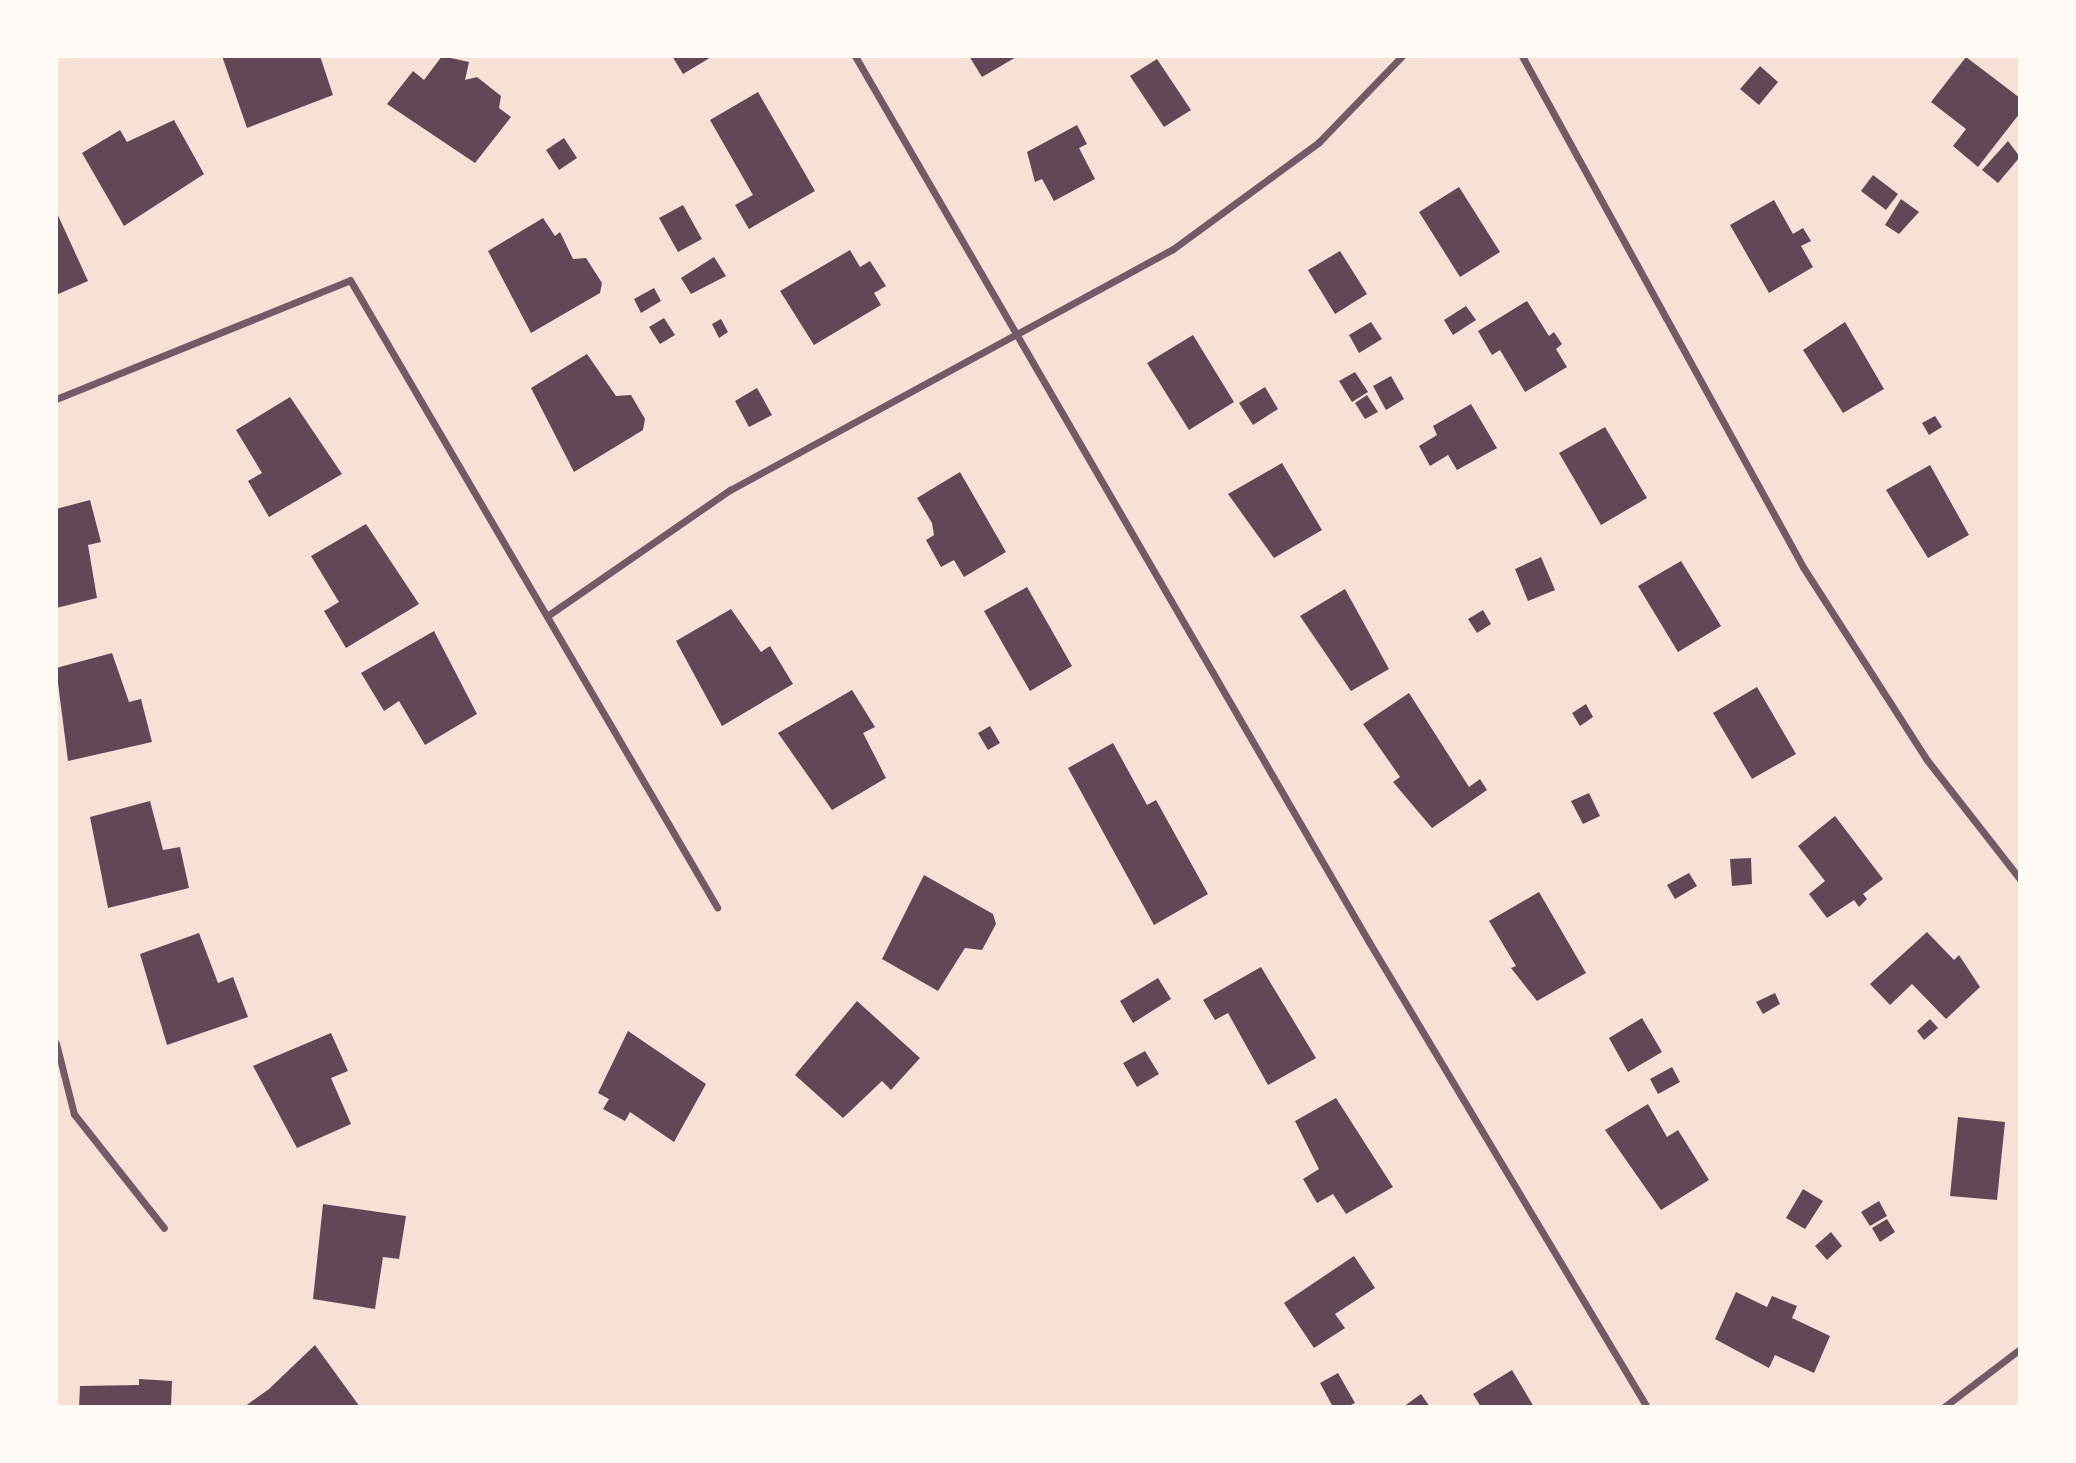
<!DOCTYPE html>
<html>
<head>
<meta charset="utf-8">
<style>
	body { margin:0 }
	#map { position:relative; width:2076px; height:1463px; overflow:hidden; background:#f7e1d7; font-family:"PT Sans Narrow",sans-serif }
	div>[style] { position:absolute }
	[style*='--x'] { left:calc(var(--x)*1px); top:calc(var(--y)*1px); width:calc(var(--w)*1px); rotate:calc(var(--a)*1deg) }
	.building>* { inset:0; background:#644757 }
	.minor>* { height:7px; margin:-3.5px; padding:0 3.5px; transform-origin:3.5px; border-radius:3.5px; background:#755966 }
	span { translate:-50% -50%; white-space:nowrap; text-align:center; line-height:1.15; -webkit-text-stroke:5px #fffaf5; paint-order:stroke }
	.frame { position:absolute; inset:0; border:58px solid #fffaf5; pointer-events:none }
</style>
</head>
<body>
<div id="map">
	<div class="building">
		<div style="clip-path:polygon(222px 56px,320px 56px,333px 95px,247px 128px)"></div>
		<div style="clip-path:polygon(442px 56px,469px 62px,465px 80px,477px 77px,501px 96px,499px 108px,511px 117px,475px 163px,387px 104px,413px 71px,424px 80px)"></div>
		<div style="clip-path:polygon(672px 56px,713px 56px,683px 74px)"></div>
		<div style="clip-path:polygon(969px 56px,1018px 56px,982px 77px)"></div>
		<div style="clip-path:polygon(1966px 57px,2020px 98px,2020px 113px,1978px 167px,1953px 146px,1966px 129px,1931px 102px)"></div>
		<div style="clip-path:polygon(1157px 59px,1191px 110px,1164px 127px,1130px 76px)"></div>
		<div style="clip-path:polygon(1760px 66px,1778px 82px,1759px 105px,1740px 89px)"></div>
		<div style="clip-path:polygon(758px 92px,815px 191px,749px 229px,735px 205px,753px 195px,710px 120px)"></div>
		<div style="clip-path:polygon(174px 120px,204px 174px,124px 226px,82px 153px,120px 130px,127px 142px)"></div>
		<div style="clip-path:polygon(1077px 125px,1087px 144px,1079px 148px,1095px 179px,1054px 201px,1042px 179px,1035px 182px,1027px 152px)"></div>
		<div style="clip-path:polygon(564px 138px,577px 158px,559px 170px,546px 150px)"></div>
		<div style="clip-path:polygon(2008px 141px,2020px 157px,1998px 183px,1982px 170px)"></div>
		<div style="clip-path:polygon(1873px 175px,1898px 194px,1886px 210px,1861px 191px)"></div>
		<div style="clip-path:polygon(1459px 187px,1500px 252px,1460px 277px,1419px 212px)"></div>
		<div style="clip-path:polygon(1901px 199px,1919px 212px,1899px 234px,1885px 225px)"></div>
		<div style="clip-path:polygon(1774px 200px,1793px 234px,1803px 228px,1811px 241px,1801px 246px,1813px 267px,1769px 293px,1730px 225px)"></div>
		<div style="clip-path:polygon(683px 205px,702px 239px,678px 252px,659px 218px)"></div>
		<div style="clip-path:polygon(56px 211px,88px 281px,56px 295px)"></div>
		<div style="clip-path:polygon(543px 218px,555px 236px,560px 232px,573px 259px,586px 258px,602px 283px,600px 293px,531px 333px,488px 251px)"></div>
		<div style="clip-path:polygon(850px 250px,860px 267px,870px 261px,886px 286px,874px 293px,881px 305px,814px 345px,780px 291px)"></div>
		<div style="clip-path:polygon(1340px 251px,1367px 294px,1335px 314px,1308px 270px)"></div>
		<div style="clip-path:polygon(714px 257px,726px 276px,691px 294px,681px 278px)"></div>
		<div style="clip-path:polygon(654px 288px,661px 301px,641px 313px,634px 299px)"></div>
		<div style="clip-path:polygon(1527px 301px,1549px 336px,1554px 332px,1562px 344px,1556px 349px,1567px 367px,1525px 392px,1500px 350px,1492px 355px,1478px 331px)"></div>
		<div style="clip-path:polygon(1466px 306px,1476px 320px,1453px 335px,1444px 320px)"></div>
		<div style="clip-path:polygon(664px 318px,675px 335px,660px 344px,649px 327px)"></div>
		<div style="clip-path:polygon(721px 319px,728px 332px,719px 338px,712px 324px)"></div>
		<div style="clip-path:polygon(1371px 322px,1382px 339px,1359px 353px,1349px 335px)"></div>
		<div style="clip-path:polygon(1845px 322px,1884px 389px,1843px 413px,1803px 350px)"></div>
		<div style="clip-path:polygon(1193px 335px,1234px 402px,1189px 430px,1147px 363px)"></div>
		<div style="clip-path:polygon(587px 354px,616px 396px,631px 395px,645px 419px,643px 430px,574px 472px,531px 388px)"></div>
		<div style="clip-path:polygon(1355px 372px,1368px 392px,1352px 402px,1339px 381px)"></div>
		<div style="clip-path:polygon(1391px 376px,1404px 399px,1386px 410px,1373px 386px)"></div>
		<div style="clip-path:polygon(1265px 387px,1278px 409px,1253px 425px,1239px 403px)"></div>
		<div style="clip-path:polygon(757px 388px,772px 415px,749px 427px,735px 401px)"></div>
		<div style="clip-path:polygon(1367px 395px,1378px 412px,1365px 419px,1355px 403px)"></div>
		<div style="clip-path:polygon(290px 397px,342px 474px,269px 517px,248px 481px,262px 473px,236px 430px)"></div>
		<div style="clip-path:polygon(1471px 404px,1497px 448px,1457px 470px,1448px 455px,1430px 466px,1419px 446px,1437px 435px,1433px 426px)"></div>
		<div style="clip-path:polygon(1935px 416px,1942px 427px,1929px 435px,1922px 423px)"></div>
		<div style="clip-path:polygon(1605px 427px,1647px 498px,1601px 525px,1559px 453px)"></div>
		<div style="clip-path:polygon(1282px 463px,1322px 530px,1274px 558px,1228px 494px)"></div>
		<div style="clip-path:polygon(1930px 465px,1969px 535px,1928px 558px,1886px 490px)"></div>
		<div style="clip-path:polygon(960px 472px,1006px 552px,964px 577px,954px 560px,941px 567px,926px 540px,934px 535px,932px 523px,917px 498px)"></div>
		<div style="clip-path:polygon(90px 500px,101px 542px,88px 545px,97px 598px,56px 608px,56px 509px)"></div>
		<div style="clip-path:polygon(366px 524px,419px 604px,346px 648px,324px 611px,339px 602px,311px 556px)"></div>
		<div style="clip-path:polygon(1541px 557px,1555px 590px,1528px 601px,1515px 569px)"></div>
		<div style="clip-path:polygon(1681px 561px,1721px 626px,1678px 652px,1638px 586px)"></div>
		<div style="clip-path:polygon(1027px 587px,1072px 666px,1030px 691px,984px 611px)"></div>
		<div style="clip-path:polygon(1345px 589px,1389px 669px,1351px 691px,1300px 616px)"></div>
		<div style="clip-path:polygon(731px 609px,761px 652px,770px 646px,793px 684px,722px 726px,676px 641px)"></div>
		<div style="clip-path:polygon(1483px 610px,1491px 624px,1477px 633px,1468px 619px)"></div>
		<div style="clip-path:polygon(434px 631px,477px 714px,425px 745px,399px 701px,384px 711px,361px 673px)"></div>
		<div style="clip-path:polygon(112px 653px,129px 702px,141px 699px,152px 742px,68px 761px,56px 668px)"></div>
		<div style="clip-path:polygon(1757px 687px,1796px 754px,1752px 779px,1713px 713px)"></div>
		<div style="clip-path:polygon(852px 690px,875px 727px,863px 733px,886px 778px,832px 810px,778px 733px)"></div>
		<div style="clip-path:polygon(1409px 693px,1469px 787px,1480px 779px,1487px 790px,1432px 828px,1393px 782px,1400px 777px,1363px 724px)"></div>
		<div style="clip-path:polygon(1586px 704px,1593px 717px,1580px 726px,1572px 713px)"></div>
		<div style="clip-path:polygon(990px 726px,1000px 743px,988px 750px,978px 733px)"></div>
		<div style="clip-path:polygon(1113px 743px,1147px 805px,1156px 800px,1208px 894px,1154px 925px,1068px 768px)"></div>
		<div style="clip-path:polygon(1589px 793px,1600px 816px,1583px 824px,1571px 801px)"></div>
		<div style="clip-path:polygon(150px 801px,163px 850px,180px 847px,189px 888px,108px 908px,90px 817px)"></div>
		<div style="clip-path:polygon(1835px 816px,1883px 879px,1863px 894px,1867px 899px,1859px 907px,1854px 900px,1827px 918px,1809px 894px,1825px 881px,1798px 846px)"></div>
		<div style="clip-path:polygon(1751px 858px,1752px 884px,1732px 886px,1730px 859px)"></div>
		<div style="clip-path:polygon(1689px 873px,1697px 886px,1675px 899px,1667px 885px)"></div>
		<div style="clip-path:polygon(924px 875px,993px 914px,996px 924px,982px 950px,965px 948px,938px 991px,882px 959px)"></div>
		<div style="clip-path:polygon(1539px 892px,1586px 973px,1537px 1001px,1511px 968px,1516px 966px,1489px 921px)"></div>
		<div style="clip-path:polygon(1927px 932px,1954px 960px,1959px 955px,1980px 987px,1946px 1019px,1912px 984px,1890px 1005px,1870px 984px)"></div>
		<div style="clip-path:polygon(199px 933px,218px 983px,233px 977px,248px 1017px,167px 1045px,140px 954px)"></div>
		<div style="clip-path:polygon(1261px 967px,1316px 1058px,1268px 1085px,1228px 1013px,1215px 1020px,1203px 1000px)"></div>
		<div style="clip-path:polygon(1158px 978px,1171px 999px,1133px 1023px,1120px 1001px)"></div>
		<div style="clip-path:polygon(1775px 993px,1780px 1004px,1763px 1014px,1756px 1002px)"></div>
		<div style="clip-path:polygon(857px 1001px,920px 1058px,891px 1090px,882px 1081px,843px 1118px,795px 1075px)"></div>
		<div style="clip-path:polygon(1642px 1018px,1662px 1052px,1628px 1072px,1609px 1038px)"></div>
		<div style="clip-path:polygon(1930px 1019px,1938px 1028px,1924px 1040px,1917px 1031px)"></div>
		<div style="clip-path:polygon(628px 1031px,706px 1084px,674px 1142px,630px 1112px,625px 1121px,603px 1109px,609px 1099px,598px 1093px)"></div>
		<div style="clip-path:polygon(331px 1033px,348px 1071px,331px 1078px,351px 1124px,297px 1148px,253px 1066px)"></div>
		<div style="clip-path:polygon(1145px 1051px,1159px 1074px,1137px 1087px,1123px 1063px)"></div>
		<div style="clip-path:polygon(1672px 1067px,1680px 1082px,1658px 1094px,1650px 1079px)"></div>
		<div style="clip-path:polygon(1336px 1098px,1393px 1187px,1346px 1214px,1333px 1194px,1317px 1203px,1303px 1179px,1319px 1169px,1295px 1121px)"></div>
		<div style="clip-path:polygon(1648px 1104px,1667px 1137px,1678px 1130px,1709px 1180px,1661px 1210px,1605px 1130px)"></div>
		<div style="clip-path:polygon(1958px 1117px,2005px 1122px,1997px 1200px,1950px 1196px)"></div>
		<div style="clip-path:polygon(1803px 1189px,1823px 1201px,1805px 1229px,1786px 1218px)"></div>
		<div style="clip-path:polygon(1879px 1201px,1887px 1216px,1870px 1226px,1861px 1212px)"></div>
		<div style="clip-path:polygon(323px 1204px,406px 1216px,399px 1259px,383px 1257px,375px 1309px,313px 1299px)"></div>
		<div style="clip-path:polygon(1887px 1219px,1895px 1232px,1880px 1242px,1872px 1228px)"></div>
		<div style="clip-path:polygon(1831px 1232px,1842px 1246px,1827px 1260px,1815px 1246px)"></div>
		<div style="clip-path:polygon(1354px 1256px,1375px 1288px,1335px 1314px,1345px 1328px,1314px 1348px,1284px 1303px)"></div>
		<div style="clip-path:polygon(1736px 1292px,1767px 1307px,1772px 1296px,1797px 1306px,1792px 1318px,1830px 1336px,1814px 1373px,1775px 1355px,1769px 1368px,1715px 1339px)"></div>
		<div style="clip-path:polygon(315px 1345px,360px 1407px,244px 1407px,269px 1389px)"></div>
		<div style="clip-path:polygon(1512px 1370px,1534px 1407px,1481px 1407px,1473px 1394px)"></div>
		<div style="clip-path:polygon(1338px 1373px,1355px 1403px,1347px 1407px,1333px 1407px,1320px 1383px)"></div>
		<div style="clip-path:polygon(139px 1379px,172px 1381px,171px 1407px,79px 1407px,80px 1386px,139px 1385px)"></div>
		<div style="clip-path:polygon(1421px 1394px,1430px 1407px,1403px 1407px)"></div>
	</div>
	<div class="minor">
		<div style="--x:855;--y:56;--w:1024;--a:59.88"></div>
		<div style="--x:1369;--y:942;--w:542;--a:59.13"></div>
		<div style="--x:1522;--y:56;--w:583;--a:61.19"></div>
		<div style="--x:1803;--y:567;--w:229;--a:57.3"></div>
		<div style="--x:1927;--y:760;--w:151;--a:52"></div>
		<div style="--x:56;--y:399;--w:317;--a:-22"></div>
		<div style="--x:350;--y:280;--w:727;--a:59.66"></div>
		<div style="--x:550;--y:614;--w:219;--a:-34.6"></div>
		<div style="--x:730;--y:490;--w:504;--a:-28.55"></div>
		<div style="--x:1173;--y:249;--w:181;--a:-36.2"></div>
		<div style="--x:1319;--y:142;--w:120;--a:-46"></div>
		<div style="--x:56;--y:1043;--w:73;--a:75.8"></div>
		<div style="--x:74;--y:1114;--w:145;--a:51.7"></div>
		<div style="--x:1944;--y:1407;--w:96;--a:-37.3"></div>
	</div>
	<div class="frame"></div>
</div>
</body>
</html>
